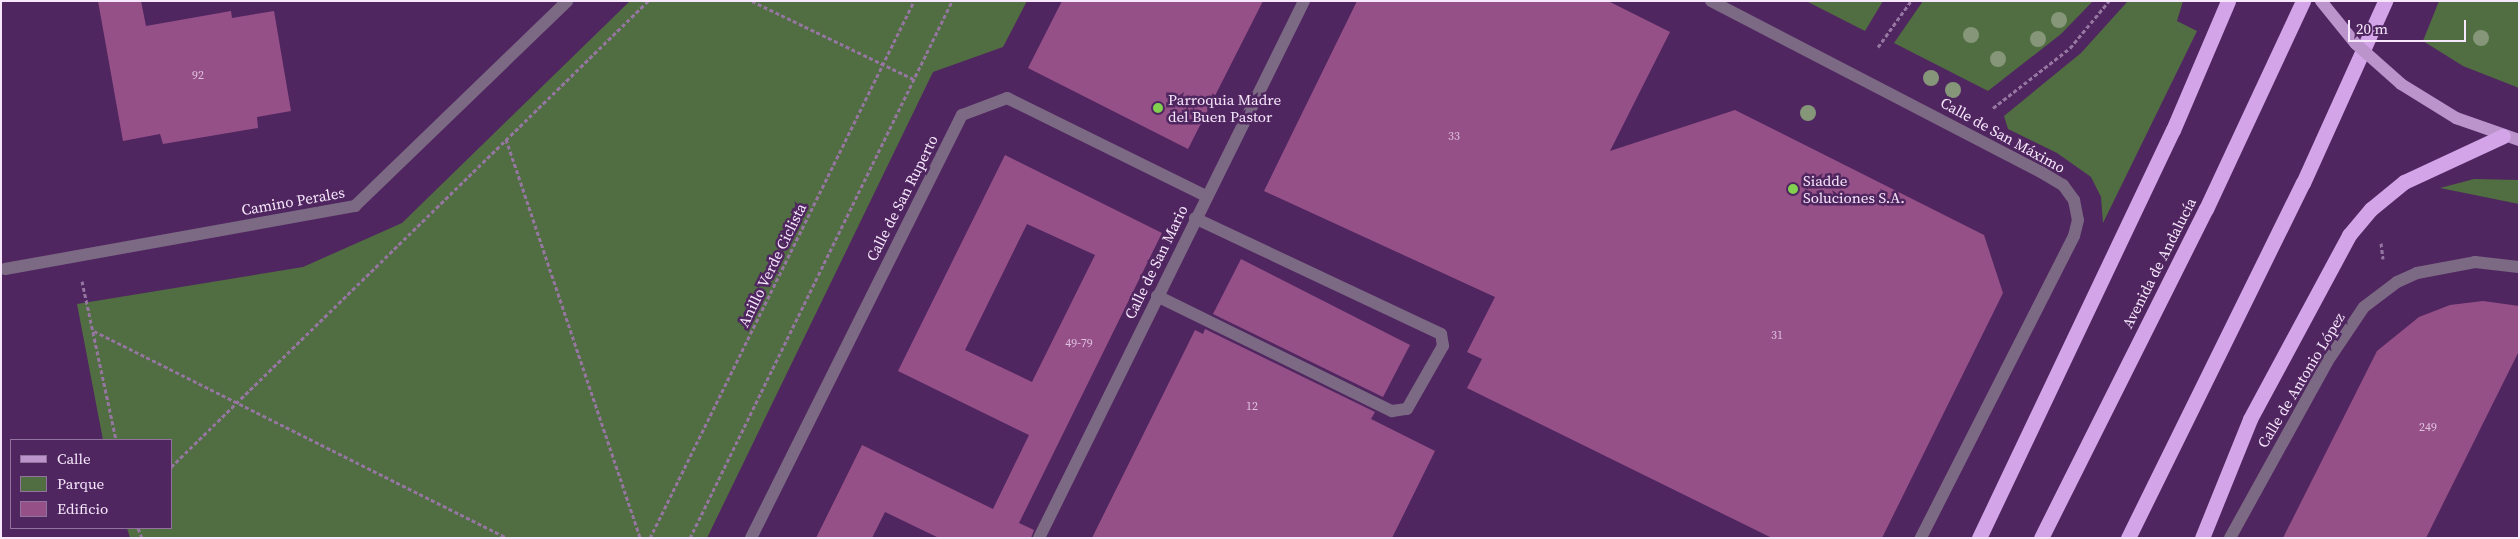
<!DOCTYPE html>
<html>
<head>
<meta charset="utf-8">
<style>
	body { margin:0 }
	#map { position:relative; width:2520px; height:539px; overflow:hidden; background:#502660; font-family:"Source Serif 4",serif }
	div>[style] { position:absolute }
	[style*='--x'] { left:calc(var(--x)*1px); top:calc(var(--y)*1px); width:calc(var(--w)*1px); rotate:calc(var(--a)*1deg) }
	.green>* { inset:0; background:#516d42 }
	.building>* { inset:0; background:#965088 }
	.path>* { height:3px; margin-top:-1.5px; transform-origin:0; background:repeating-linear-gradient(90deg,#9576a1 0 4px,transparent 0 6.5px) }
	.minor>* { height:12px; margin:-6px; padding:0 6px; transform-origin:6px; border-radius:6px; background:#7c6984 }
	.major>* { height:12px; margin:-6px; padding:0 6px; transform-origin:6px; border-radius:6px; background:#bb94cc }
	.highway>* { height:15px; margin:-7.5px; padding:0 7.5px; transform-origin:7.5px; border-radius:7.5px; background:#d3a4e8 }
	.major-bridge>* { height:12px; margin:-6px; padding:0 6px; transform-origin:6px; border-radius:6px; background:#bb94cc }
	.trees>* { width:16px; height:16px; margin:-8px; border-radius:50%; background:#859679 }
	.dots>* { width:14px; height:14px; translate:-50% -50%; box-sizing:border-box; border:2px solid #502660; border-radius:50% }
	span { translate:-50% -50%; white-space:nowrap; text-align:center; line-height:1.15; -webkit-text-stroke:5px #502660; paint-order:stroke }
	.number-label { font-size:12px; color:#dec1df }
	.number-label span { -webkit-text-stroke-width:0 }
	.poi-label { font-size:15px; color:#f6e7fc }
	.left { translate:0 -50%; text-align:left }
	.street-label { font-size:15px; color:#f6e7fc }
	.frame { position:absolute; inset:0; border:2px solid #f6e7fc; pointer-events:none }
	.legend { position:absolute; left:10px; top:439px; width:162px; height:90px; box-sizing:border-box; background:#502660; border:1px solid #92739e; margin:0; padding:6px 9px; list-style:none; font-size:15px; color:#f6e7fc }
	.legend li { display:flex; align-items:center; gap:10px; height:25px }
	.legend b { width:25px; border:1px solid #92739e }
	.scale { position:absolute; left:2348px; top:20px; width:118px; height:22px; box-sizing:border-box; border:2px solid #f6e7fc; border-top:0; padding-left:6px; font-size:15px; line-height:18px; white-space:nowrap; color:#f6e7fc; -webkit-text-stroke:4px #502660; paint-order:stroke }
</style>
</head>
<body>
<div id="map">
	<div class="green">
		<div style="clip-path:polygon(630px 1px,1027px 1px,1003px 47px,933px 72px,707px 538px,130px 538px,127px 528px,171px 528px,171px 440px,103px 440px,77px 304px,303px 267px,402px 223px)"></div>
		<div style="clip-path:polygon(1806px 1px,1883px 1px,1865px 31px)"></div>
		<div style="clip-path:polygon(1923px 1px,2093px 1px,2061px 34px,1988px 91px,1894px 43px)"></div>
		<div style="clip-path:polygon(2128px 1px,2183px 1px,2177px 21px,2197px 31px,2103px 223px,2101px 197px,2091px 177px,2057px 153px,2008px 129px,2004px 116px,2081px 53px)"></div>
		<div style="clip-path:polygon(2439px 1px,2519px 1px,2519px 88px,2463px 66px,2423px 41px)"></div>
		<div style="clip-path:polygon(2474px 179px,2519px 180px,2519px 204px,2440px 188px)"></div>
	</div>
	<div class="building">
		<div style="clip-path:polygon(98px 1px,141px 1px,146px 26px,231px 11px,232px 18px,274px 11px,291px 111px,257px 117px,258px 128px,163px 144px,160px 134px,123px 141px)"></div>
		<div style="clip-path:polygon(1062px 1px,1263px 1px,1188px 149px,1028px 68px)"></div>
		<div style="clip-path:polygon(1357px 1px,1608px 1px,1670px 32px,1610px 151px,1735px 110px,1984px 235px,2003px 293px,1882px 538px,1772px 538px,1467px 388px,1482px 359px,1467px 352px,1495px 297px,1264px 191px)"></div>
		<div style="clip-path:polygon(evenodd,1005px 155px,1162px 233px,1019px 523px,1034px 530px,1031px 538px,939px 538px,885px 512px,872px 538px,816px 538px,862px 445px,993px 509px,1029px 435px,898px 371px,1005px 155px,1027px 224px,1095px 255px,1032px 382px,965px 350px,1027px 224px)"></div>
		<div style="clip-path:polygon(1241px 259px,1410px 345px,1383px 397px,1213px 314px)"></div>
		<div style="clip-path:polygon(2483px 301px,2519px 306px,2519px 351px,2426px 538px,2283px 538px,2377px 351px,2419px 317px,2450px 305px)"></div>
		<div style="clip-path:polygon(1205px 329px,1375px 412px,1371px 419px,1435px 451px,1392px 538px,1092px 538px,1195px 330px,1203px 334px)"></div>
	</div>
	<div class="path">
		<div style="--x:752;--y:1;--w:179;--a:25.8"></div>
		<div style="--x:1878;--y:47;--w:57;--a:-54.3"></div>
		<div style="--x:1993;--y:108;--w:98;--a:-37.9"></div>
		<div style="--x:2070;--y:48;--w:61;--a:-50.3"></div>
		<div style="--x:506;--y:139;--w:421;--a:71.4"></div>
		<div style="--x:2381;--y:243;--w:16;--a:83"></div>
		<div style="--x:82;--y:281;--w:163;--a:77.9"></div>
		<div style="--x:94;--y:331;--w:463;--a:26.6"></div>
		<div style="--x:171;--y:467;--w:667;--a:-44.33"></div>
		<div style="--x:138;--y:528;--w:11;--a:68"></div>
		<div style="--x:650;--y:538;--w:598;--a:-63.82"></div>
		<div style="--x:690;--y:538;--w:598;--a:-63.99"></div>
	</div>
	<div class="minor">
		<div style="--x:1711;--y:1;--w:372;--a:27.4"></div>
		<div style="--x:2041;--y:172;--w:26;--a:31"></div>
		<div style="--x:2063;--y:185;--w:19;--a:54"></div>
		<div style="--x:2074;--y:200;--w:20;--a:79"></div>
		<div style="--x:2078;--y:220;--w:16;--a:104"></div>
		<div style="--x:2074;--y:236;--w:339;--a:116.9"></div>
		<div style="--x:5;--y:269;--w:356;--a:-10.2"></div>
		<div style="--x:355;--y:206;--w:295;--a:-44"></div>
		<div style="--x:1157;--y:296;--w:262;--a:26.1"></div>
		<div style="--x:1392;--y:411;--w:15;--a:-8"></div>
		<div style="--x:1407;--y:409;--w:73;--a:-60.3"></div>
		<div style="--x:1443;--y:346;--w:12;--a:-99"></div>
		<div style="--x:1441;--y:334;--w:272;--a:-154.8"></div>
		<div style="--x:751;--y:538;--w:473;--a:-63.5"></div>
		<div style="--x:962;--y:115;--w:48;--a:-20.7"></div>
		<div style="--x:1007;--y:98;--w:222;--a:26.2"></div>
		<div style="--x:1039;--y:538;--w:599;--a:-63.73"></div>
		<div style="--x:2230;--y:538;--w:201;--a:-61.1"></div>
		<div style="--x:2327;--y:362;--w:66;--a:-56.1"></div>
		<div style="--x:2364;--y:307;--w:41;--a:-37.1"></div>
		<div style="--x:2397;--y:282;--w:22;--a:-24"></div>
		<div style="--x:2417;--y:273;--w:59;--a:-10.7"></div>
		<div style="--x:2475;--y:262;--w:44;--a:6.5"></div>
	</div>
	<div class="major">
		<div style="--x:2401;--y:84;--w:65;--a:31.7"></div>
		<div style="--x:2456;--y:118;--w:67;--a:19.2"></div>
	</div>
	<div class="highway">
		<div style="--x:1979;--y:538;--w:452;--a:-64.6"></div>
		<div style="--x:2173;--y:130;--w:140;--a:-66.9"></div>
		<div style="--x:2041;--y:538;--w:368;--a:-63.4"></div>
		<div style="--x:2206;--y:209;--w:230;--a:-65"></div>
		<div style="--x:2128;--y:538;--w:396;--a:-63.8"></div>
		<div style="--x:2303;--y:183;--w:200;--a:-65.7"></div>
		<div style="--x:2202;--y:538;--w:128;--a:-68"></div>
		<div style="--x:2250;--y:419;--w:209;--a:-61.7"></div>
		<div style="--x:2349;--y:235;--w:34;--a:-50"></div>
		<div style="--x:2371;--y:209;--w:43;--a:-39.3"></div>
		<div style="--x:2404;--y:182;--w:109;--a:-24.9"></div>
	</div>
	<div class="major-bridge">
		<div style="--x:2321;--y:1;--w:55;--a:50.9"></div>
		<div style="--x:2356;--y:44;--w:60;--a:41.6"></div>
	</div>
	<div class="trees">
		<div style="left:2059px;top:20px"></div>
		<div style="left:1971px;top:35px"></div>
		<div style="left:2481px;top:38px"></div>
		<div style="left:2038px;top:39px"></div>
		<div style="left:1998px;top:59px"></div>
		<div style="left:1931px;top:78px"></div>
		<div style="left:1953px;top:90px"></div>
		<div style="left:1808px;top:113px"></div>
	</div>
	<div class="dots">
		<div style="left:1158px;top:108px;background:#81d050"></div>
		<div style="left:1793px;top:189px;background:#81d050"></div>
	</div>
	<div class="number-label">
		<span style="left:198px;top:76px">92</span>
		<span style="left:1454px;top:137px">33</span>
		<span style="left:1777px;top:336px">31</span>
		<span style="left:1079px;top:344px">49-79</span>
		<span style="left:1252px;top:407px">12</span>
		<span style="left:2428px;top:428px">249</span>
	</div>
	<div class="poi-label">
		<span class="left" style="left:1168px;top:108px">Parroquia Madre<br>del Buen Pastor</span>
		<span class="left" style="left:1803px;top:189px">Siadde<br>Soluciones S.A.</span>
	</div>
	<div class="street-label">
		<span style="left:2003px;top:135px;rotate:29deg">Calle de San Máximo</span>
		<span style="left:902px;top:198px;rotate:-63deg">Calle de San Ruperto</span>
		<span style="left:293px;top:201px;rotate:-10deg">Camino Perales</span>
		<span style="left:1156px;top:262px;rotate:-64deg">Calle de San Mario</span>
		<span style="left:2159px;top:263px;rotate:-63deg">Avenida de Andalucía</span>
		<span style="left:772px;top:265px;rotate:-64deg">Anillo Verde Ciclista</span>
		<span style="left:2301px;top:380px;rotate:-59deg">Calle de Antonio López</span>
	</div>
	<div class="frame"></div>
	<ul class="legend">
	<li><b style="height:6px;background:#bb94cc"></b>Calle</li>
	<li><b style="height:14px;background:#516d42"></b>Parque</li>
	<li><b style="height:14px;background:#965088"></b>Edificio</li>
	</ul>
	<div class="scale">20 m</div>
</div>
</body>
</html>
